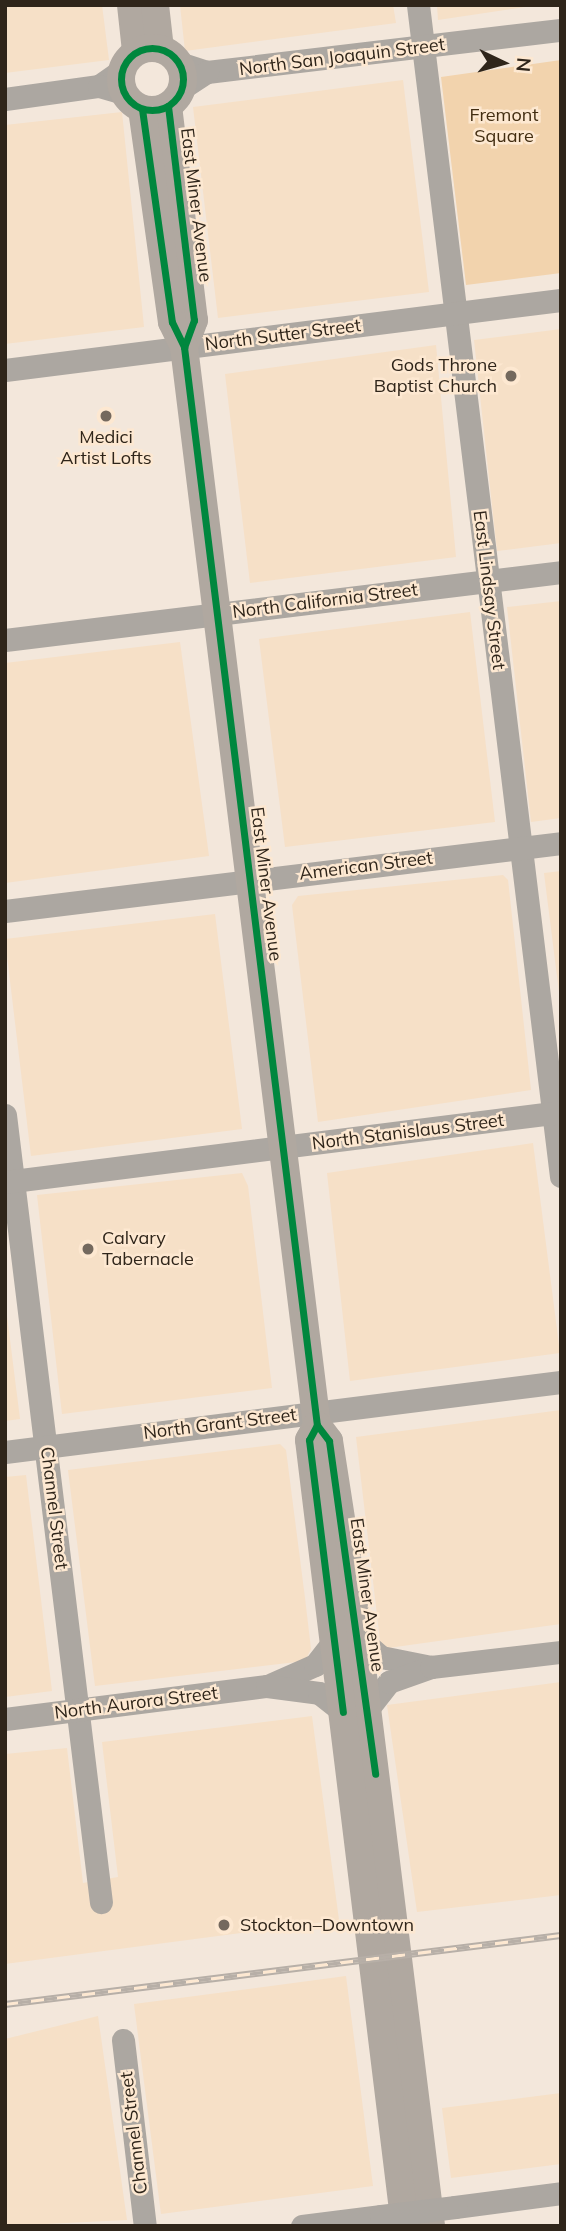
<!DOCTYPE html>
<html>
<head>
<meta charset="utf-8">
<style>
	body { margin:0 }
	#map { position:relative; width:566px; height:2231px; overflow:hidden; background:#f3e7db; font-family:Mulish,sans-serif }
	div>[style] { position:absolute }
	[style*='--x'] { left:calc(var(--x)*1px); top:calc(var(--y)*1px); width:calc(var(--w)*1px); rotate:calc(var(--a)*1deg) }
	.built>* { inset:0; background:#f6e0c7 }
	.green>* { inset:0; background:#f2d3ad }
	.minor>* { height:23px; margin:-11.5px; padding:0 11.5px; transform-origin:11.5px; border-radius:11.5px; background:#aca7a1 }
	.major>* { height:28px; margin:-14px; padding:0 14px; transform-origin:14px; border-radius:14px; background:#b0a8a0 }
	.major>.ring { margin:-14px; padding:0; box-sizing:content-box; background:none; border:28px solid #b0a8a0; border-radius:50% }
	.rail>* { height:7px; margin-top:-3.5px; transform-origin:0; background:repeating-linear-gradient(90deg,#fde8d1 0 13px,#b7afa7 0 26px); box-sizing:border-box; border-block:2px solid #b7afa7 }
	.minor-bridge>* { height:23px; margin:-11.5px; padding:0 11.5px; transform-origin:11.5px; border-radius:11.5px; background:#aca7a1 }
	.cycleway>* { height:7px; margin:-3.5px; padding:0 3.5px; transform-origin:3.5px; border-radius:3.5px; background:#00873e }
	.cycleway>.ring { margin:-3.5px; padding:0; box-sizing:content-box; background:none; border:7px solid #00873e; border-radius:50% }
	.dots>* { width:19px; height:19px; translate:-50% -50%; box-sizing:border-box; border:4px solid #fde8d1; border-radius:50% }
	span { translate:-50% -50%; white-space:nowrap; text-align:center; line-height:1.15; -webkit-text-stroke:5px #fde8d1; paint-order:stroke }
	.street-label { font-size:18px; color:#2f251a }
	.park-label { font-size:18px; color:#422d11 }
	.poi-label { font-size:18px; color:#2f251a }
	.right { translate:-100% -50%; text-align:right }
	.left { translate:0 -50%; text-align:left }
	.frame { position:absolute; inset:0; border:7px solid #2f251a; pointer-events:none }
	.north { position:absolute; left:468px; top:28px; width:70px; height:70px; -webkit-text-stroke:5px #fde8d1; paint-order:stroke; rotate:95deg; font-size:19px; font-weight:700; line-height:28px; text-align:center; color:#2f251a }
	.north::after { content:''; display:block; margin:auto; width:24px; height:32px; background:#2f251a; clip-path:polygon(50% 0,100% 100%,50% 72%,0 100%) }
</style>
</head>
<body>
<div id="map">
	<div class="built">
		<div style="clip-path:polygon(5px 5px,102px 5px,109px 60px,5px 73px)"></div>
		<div style="clip-path:polygon(180px 5px,393px 5px,396px 23px,185px 51px)"></div>
		<div style="clip-path:polygon(437px 5px,539px 5px,438px 20px)"></div>
		<div style="clip-path:polygon(403px 80px,429px 292px,218px 318px,193px 107px)"></div>
		<div style="clip-path:polygon(122px 112px,144px 327px,5px 344px,5px 125px)"></div>
		<div style="clip-path:polygon(561px 329px,561px 543px,497px 551px,474px 340px)"></div>
		<div style="clip-path:polygon(436px 345px,456px 557px,250px 583px,225px 374px)"></div>
		<div style="clip-path:polygon(561px 601px,561px 818px,531px 822px,507px 607px)"></div>
		<div style="clip-path:polygon(470px 612px,495px 822px,285px 847px,259px 639px)"></div>
		<div style="clip-path:polygon(180px 642px,209px 856px,5px 883px,5px 663px)"></div>
		<div style="clip-path:polygon(561px 871px,561px 1008px,544px 873px)"></div>
		<div style="clip-path:polygon(503px 875px,508px 880px,531px 1090px,318px 1122px,292px 905px,298px 896px)"></div>
		<div style="clip-path:polygon(215px 914px,242px 1129px,31px 1156px,5px 939px)"></div>
		<div style="clip-path:polygon(533px 1143px,560px 1353px,350px 1381px,327px 1173px)"></div>
		<div style="clip-path:polygon(242px 1173px,248px 1186px,272px 1388px,62px 1414px,37px 1195px)"></div>
		<div style="clip-path:polygon(5px 1300px,20px 1419px,5px 1421px)"></div>
		<div style="clip-path:polygon(561px 1410px,561px 1624px,381px 1649px,356px 1437px)"></div>
		<div style="clip-path:polygon(280px 1444px,286px 1450px,305px 1598px,311px 1649px,305px 1661px,95px 1686px,68px 1470px)"></div>
		<div style="clip-path:polygon(26px 1475px,52px 1691px,5px 1697px,5px 1477px)"></div>
		<div style="clip-path:polygon(561px 1682px,561px 1895px,417px 1912px,387px 1705px)"></div>
		<div style="clip-path:polygon(312px 1716px,339px 1920px,5px 1964px,5px 1754px,67px 1748px,83px 1883px,118px 1877px,102px 1742px)"></div>
		<div style="clip-path:polygon(346px 1976px,373px 2186px,161px 2214px,134px 2004px)"></div>
		<div style="clip-path:polygon(98px 2016px,127px 2220px,5px 2226px,5px 2039px)"></div>
		<div style="clip-path:polygon(561px 2093px,561px 2164px,451px 2178px,442px 2108px)"></div>
	</div>
	<div class="green">
		<div style="clip-path:polygon(561px 60px,561px 273px,466px 285px,441px 77px)"></div>
	</div>
	<div class="minor">
		<div style="--x:418;--y:5;--w:1180;--a:83.04"></div>
		<div style="--x:179;--y:63;--w:29;--a:18"></div>
		<div style="--x:207;--y:72;--w:356;--a:-6.8"></div>
		<div style="--x:99;--y:86;--w:28;--a:-35"></div>
		<div style="--x:182;--y:88;--w:30;--a:-33"></div>
		<div style="--x:5;--y:99;--w:95;--a:-7.9"></div>
		<div style="--x:99;--y:86;--w:26;--a:16"></div>
		<div style="--x:5;--y:370;--w:560;--a:-7.18"></div>
		<div style="--x:5;--y:640;--w:560;--a:-6.97"></div>
		<div style="--x:5;--y:911;--w:560;--a:-6.97"></div>
		<div style="--x:5;--y:1115;--w:793;--a:83.05"></div>
		<div style="--x:5;--y:1182;--w:560;--a:-7.18"></div>
		<div style="--x:5;--y:1452;--w:560;--a:-7.18"></div>
		<div style="--x:358;--y:1637;--w:30;--a:41"></div>
		<div style="--x:381;--y:1657;--w:51;--a:11.3"></div>
		<div style="--x:272;--y:1684;--w:47;--a:-23.8"></div>
		<div style="--x:315;--y:1665;--w:33;--a:-52"></div>
		<div style="--x:367;--y:1710;--w:36;--a:-52"></div>
		<div style="--x:389;--y:1682;--w:45;--a:-19.7"></div>
		<div style="--x:431;--y:1667;--w:131;--a:-6.6"></div>
		<div style="--x:5;--y:1719;--w:264;--a:-7.2"></div>
		<div style="--x:267;--y:1686;--w:52;--a:7.7"></div>
		<div style="--x:319;--y:1693;--w:31;--a:38"></div>
		<div style="--x:123;--y:2040;--w:187;--a:83.3"></div>
		<div style="--x:455;--y:2207;--w:107;--a:-7.5"></div>
		<div style="--x:302;--y:2226;--w:80;--a:-7.2"></div>
	</div>
	<div class="major">
		<div style="--x:131;--y:5;--w:46;--a:83.8"></div>
		<div style="--x:155;--y:5;--w:44;--a:83.5"></div>
		<div class="ring" style="left:121px;top:48px;width:34px;height:34px"></div>
		<div style="--x:168;--y:106;--w:216;--a:83.1"></div>
		<div style="--x:194;--y:320;--w:29;--a:110"></div>
		<div style="--x:142;--y:109;--w:215;--a:82"></div>
		<div style="--x:172;--y:322;--w:28;--a:64"></div>
		<div style="--x:184;--y:347;--w:1086;--a:82.97"></div>
		<div style="--x:317;--y:1425;--w:20;--a:53"></div>
		<div style="--x:329;--y:1441;--w:164;--a:81.2"></div>
		<div style="--x:354;--y:1603;--w:628;--a:82.95"></div>
		<div style="--x:317;--y:1425;--w:17;--a:118"></div>
		<div style="--x:309;--y:1440;--w:792;--a:83.04"></div>
	</div>
	<div class="rail">
		<div style="--x:5;--y:2004;--w:560;--a:-7.07"></div>
	</div>
	<div class="minor-bridge">
		<div style="--x:381;--y:2216;--w:75;--a:-6.9"></div>
	</div>
	<div class="cycleway">
		<div class="ring" style="left:121px;top:48px;width:55px;height:55px"></div>
		<div style="--x:168;--y:106;--w:216;--a:83.1"></div>
		<div style="--x:194;--y:320;--w:29;--a:110"></div>
		<div style="--x:142;--y:109;--w:215;--a:82"></div>
		<div style="--x:172;--y:322;--w:28;--a:64"></div>
		<div style="--x:184;--y:347;--w:1086;--a:82.97"></div>
		<div style="--x:317;--y:1425;--w:20;--a:53"></div>
		<div style="--x:329;--y:1441;--w:336;--a:82.1"></div>
		<div style="--x:317;--y:1425;--w:17;--a:118"></div>
		<div style="--x:309;--y:1440;--w:274;--a:82.9"></div>
	</div>
	<div class="dots">
		<div style="left:511px;top:376px;background:#74695e"></div>
		<div style="left:106px;top:416px;background:#74695e"></div>
		<div style="left:88px;top:1249px;background:#74695e"></div>
		<div style="left:224px;top:1925px;background:#74695e"></div>
	</div>
	<div class="street-label">
		<span style="left:342px;top:57px;rotate:-7deg">North San Joaquin Street</span>
		<span style="left:196px;top:205px;rotate:83deg">East Miner Avenue</span>
		<span style="left:283px;top:335px;rotate:-7deg">North Sutter Street</span>
		<span style="left:489px;top:590px;rotate:83deg">East Lindsay Street</span>
		<span style="left:325px;top:601px;rotate:-7deg">North California Street</span>
		<span style="left:366px;top:866px;rotate:-7deg">American Street</span>
		<span style="left:266px;top:884px;rotate:83deg">East Miner Avenue</span>
		<span style="left:408px;top:1132px;rotate:-7deg">North Stanislaus Street</span>
		<span style="left:220px;top:1424px;rotate:-7deg">North Grant Street</span>
		<span style="left:54px;top:1508px;rotate:83deg">Channel Street</span>
		<span style="left:367px;top:1595px;rotate:82deg">East Miner Avenue</span>
		<span style="left:136px;top:1703px;rotate:-7deg">North Aurora Street</span>
		<span style="left:134px;top:2133px;rotate:-97deg">Channel Street</span>
	</div>
	<div class="park-label">
		<span style="left:504px;top:126px">Fremont<br>Square</span>
	</div>
	<div class="poi-label">
		<span class="right" style="left:497px;top:376px">Gods Throne<br>Baptist Church</span>
		<span style="left:106px;top:448px">Medici<br>Artist Lofts</span>
		<span class="left" style="left:102px;top:1249px">Calvary<br>Tabernacle</span>
		<span class="left" style="left:240px;top:1925px">Stockton–Downtown</span>
	</div>
	<div class="frame"></div>
	<div class="north">N</div>
</div>
</body>
</html>
